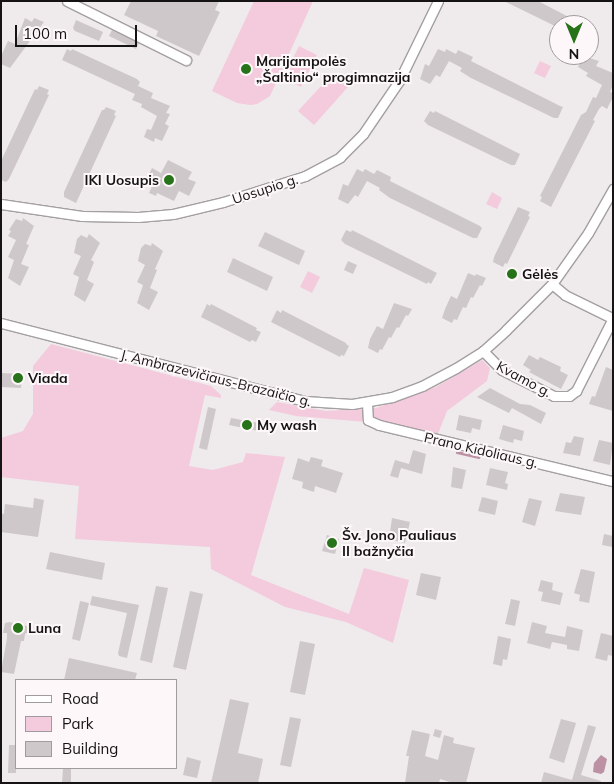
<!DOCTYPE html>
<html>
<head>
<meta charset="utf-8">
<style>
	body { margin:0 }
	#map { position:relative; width:614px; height:784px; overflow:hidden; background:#efeaec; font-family:Mulish,sans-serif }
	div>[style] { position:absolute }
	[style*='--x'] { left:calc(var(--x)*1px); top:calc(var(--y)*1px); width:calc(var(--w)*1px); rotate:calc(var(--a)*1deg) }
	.green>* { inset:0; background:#f3cbdc }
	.water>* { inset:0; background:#bc91a4 }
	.stream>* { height:2.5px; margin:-1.25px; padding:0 1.25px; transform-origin:1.25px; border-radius:1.25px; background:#bc91a4 }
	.building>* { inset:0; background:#cec8cb }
	.roads { filter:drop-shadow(1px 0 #a49fa1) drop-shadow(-1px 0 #a49fa1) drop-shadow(0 1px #a49fa1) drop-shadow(0 -1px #a49fa1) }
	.street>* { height:9px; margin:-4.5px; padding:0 4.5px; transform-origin:4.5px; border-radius:4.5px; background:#fff }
	.dots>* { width:14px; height:14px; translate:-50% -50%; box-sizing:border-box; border:2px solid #fdf7f9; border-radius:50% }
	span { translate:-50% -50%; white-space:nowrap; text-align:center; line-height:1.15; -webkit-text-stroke:4px #fdf7f9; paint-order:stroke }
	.poi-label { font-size:14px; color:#151314; font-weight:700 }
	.left { translate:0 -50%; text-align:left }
	.right { translate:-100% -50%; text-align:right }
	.street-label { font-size:14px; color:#151314 }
	.frame { position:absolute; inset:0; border:2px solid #151314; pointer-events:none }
	.legend { position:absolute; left:15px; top:679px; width:162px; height:90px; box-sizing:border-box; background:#fdf7f9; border:1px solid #a09c9d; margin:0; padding:6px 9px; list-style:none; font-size:15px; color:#151314 }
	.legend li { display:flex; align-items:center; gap:10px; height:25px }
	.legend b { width:25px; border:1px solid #a09c9d }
	.north { position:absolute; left:549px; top:15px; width:50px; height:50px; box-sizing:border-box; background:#fdf7f9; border:1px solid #a09c9d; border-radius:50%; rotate:180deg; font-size:14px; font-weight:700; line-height:20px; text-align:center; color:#151314 }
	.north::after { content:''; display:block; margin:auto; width:18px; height:22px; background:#277319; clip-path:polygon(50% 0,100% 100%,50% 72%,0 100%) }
	.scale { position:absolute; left:15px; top:25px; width:122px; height:22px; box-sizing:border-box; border:2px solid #151314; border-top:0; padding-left:6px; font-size:15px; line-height:18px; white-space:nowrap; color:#151314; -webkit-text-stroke:4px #fdf7f9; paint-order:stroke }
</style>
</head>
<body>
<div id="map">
	<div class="green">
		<div style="clip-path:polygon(254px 1px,313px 1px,270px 96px,257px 104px,250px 105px,237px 103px,212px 91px)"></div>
		<div style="clip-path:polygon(299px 46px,317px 55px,301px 87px,283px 78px)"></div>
		<div style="clip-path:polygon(540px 61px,551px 66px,545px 78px,534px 73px)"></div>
		<div style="clip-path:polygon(333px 73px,348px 87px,314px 125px,298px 111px)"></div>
		<div style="clip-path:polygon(492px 192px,502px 198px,497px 209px,486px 204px)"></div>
		<div style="clip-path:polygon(308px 271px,320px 277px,312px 293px,300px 287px)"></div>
		<div style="clip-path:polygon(51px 344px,211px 386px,221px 395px,221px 398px,205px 395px,189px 466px,213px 470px,243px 462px,246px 453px,285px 457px,251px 575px,349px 614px,364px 568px,409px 580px,393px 643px,346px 622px,285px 607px,211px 569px,210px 547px,75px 539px,79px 486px,1px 477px,1px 438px,23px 431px,33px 414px,33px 366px)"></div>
		<div style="clip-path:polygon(482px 360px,490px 368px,487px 381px,447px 411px,436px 439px,366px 422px,296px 416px,269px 410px,277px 402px,326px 411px,376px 408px,436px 387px)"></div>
	</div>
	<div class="water">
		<div style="clip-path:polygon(601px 755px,607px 759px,604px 772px,601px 774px,593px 772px,594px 763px)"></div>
	</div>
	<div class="stream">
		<div style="--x:457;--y:452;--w:22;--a:13"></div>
	</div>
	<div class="building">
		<div style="clip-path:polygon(131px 1px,219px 1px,215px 10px,220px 12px,199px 56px,156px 36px,158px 31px,124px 15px)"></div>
		<div style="clip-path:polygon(504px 1px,538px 1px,584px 25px,559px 25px,559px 28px)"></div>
		<div style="clip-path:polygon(25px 18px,32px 22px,34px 18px,44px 22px,10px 68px,1px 64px,2px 54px,8px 41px,15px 44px)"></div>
		<div style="clip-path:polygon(76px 20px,103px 32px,99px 41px,75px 31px,73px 28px)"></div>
		<div style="clip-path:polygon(112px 30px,139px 43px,136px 49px,109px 36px)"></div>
		<div style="clip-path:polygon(67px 49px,71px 51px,72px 49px,137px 79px,140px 82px,138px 86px,153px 93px,151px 98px,170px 106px,166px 113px,170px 114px,165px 124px,169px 126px,162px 141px,155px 138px,154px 142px,144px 137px,147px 129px,151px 130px,157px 116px,141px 107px,142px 104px,132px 100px,135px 94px,62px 60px)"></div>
		<div style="clip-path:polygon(438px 49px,445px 52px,446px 49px,456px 54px,458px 50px,473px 57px,471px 61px,560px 106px,563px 107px,558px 118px,554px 118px,471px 78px,460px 71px,462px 68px,449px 61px,440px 77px,436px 75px,430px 84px,420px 79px,425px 64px,429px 66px)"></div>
		<div style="clip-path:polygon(583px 56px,599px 61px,596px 66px,613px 73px,613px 85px,610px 92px,613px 93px,613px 97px,607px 109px,602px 106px,599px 109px,593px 120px,595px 121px,551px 207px,540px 201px,542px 197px,540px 196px,581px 115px,586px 112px,593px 97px,596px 98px,602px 85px,586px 76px,588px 73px,578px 67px)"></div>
		<div style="clip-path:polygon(39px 86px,49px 90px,47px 94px,49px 95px,9px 179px,6px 182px,1px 180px,1px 161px,35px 89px,37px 90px)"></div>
		<div style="clip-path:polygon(106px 107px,116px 111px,114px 115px,116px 116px,76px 203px,64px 197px,64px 192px,102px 110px,104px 110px)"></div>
		<div style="clip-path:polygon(430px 111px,434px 113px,435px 111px,520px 154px,515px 165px,511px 165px,428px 125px,424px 121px)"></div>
		<div style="clip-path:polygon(168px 160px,192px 172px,188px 179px,196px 182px,189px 196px,179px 191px,174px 201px,157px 193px,156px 196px,149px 193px,152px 186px,145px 182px,152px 168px,161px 173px)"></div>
		<div style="clip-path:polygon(357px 169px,363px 172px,365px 169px,374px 174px,377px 170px,391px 177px,390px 181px,480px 226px,482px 228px,477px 238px,473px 238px,390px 198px,379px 190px,380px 188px,367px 181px,358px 197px,355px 195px,348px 204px,338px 199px,343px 184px,348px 186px)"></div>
		<div style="clip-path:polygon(518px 207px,530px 212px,528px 216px,530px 217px,507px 264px,505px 263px,503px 267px,493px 262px,494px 257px)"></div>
		<div style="clip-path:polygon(23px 218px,34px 226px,26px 244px,29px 245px,21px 264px,29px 267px,20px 286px,8px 278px,14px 260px,8px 257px,16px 240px,8px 236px,11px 231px,9px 230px,16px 219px,22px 221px)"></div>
		<div style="clip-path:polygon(346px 230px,351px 232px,352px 230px,437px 273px,431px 284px,428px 282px,427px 284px,345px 244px,341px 240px)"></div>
		<div style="clip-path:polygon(265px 232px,305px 251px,299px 265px,258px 246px)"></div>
		<div style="clip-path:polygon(89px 234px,100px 243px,91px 260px,94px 262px,87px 280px,94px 284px,85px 302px,74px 295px,79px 277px,73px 274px,81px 256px,74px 253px,77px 239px,81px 235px,87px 238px)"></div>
		<div style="clip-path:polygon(152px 243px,163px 251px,155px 269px,157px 270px,150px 288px,158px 292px,149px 310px,137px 303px,143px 285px,137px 282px,145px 265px,138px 261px,141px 248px,145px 244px,151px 246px)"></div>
		<div style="clip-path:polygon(233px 258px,273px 277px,267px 291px,227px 272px)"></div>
		<div style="clip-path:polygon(348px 261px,357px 265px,353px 274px,344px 270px)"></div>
		<div style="clip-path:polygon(468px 273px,475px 276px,476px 274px,486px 278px,482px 286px,480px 285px,473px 298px,471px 297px,466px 308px,463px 307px,457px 320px,454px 319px,452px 323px,442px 318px,445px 309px,451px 296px,457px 299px)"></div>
		<div style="clip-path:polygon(394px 303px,412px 309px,408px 316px,406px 315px,399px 328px,397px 327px,391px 338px,389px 337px,382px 350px,380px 349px,378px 353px,368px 348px,370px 339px,377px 326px,383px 329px)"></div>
		<div style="clip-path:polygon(207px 304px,210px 306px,211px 304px,257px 328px,256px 330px,261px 332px,256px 342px,252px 340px,250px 342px,201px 317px)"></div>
		<div style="clip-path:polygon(277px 310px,281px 313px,282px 310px,346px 343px,346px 344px,349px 346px,344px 356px,341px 355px,340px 357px,271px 322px)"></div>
		<div style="clip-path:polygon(529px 355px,538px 360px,540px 357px,561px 367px,560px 371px,568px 375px,561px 389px,529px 372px,531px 370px,523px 365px)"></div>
		<div style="clip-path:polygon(606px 367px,613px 370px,613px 411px,589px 404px,592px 396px,595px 397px)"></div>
		<div style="clip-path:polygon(1px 373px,22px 374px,21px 388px,1px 387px)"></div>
		<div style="clip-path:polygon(490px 388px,520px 404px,530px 405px,546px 413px,541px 424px,512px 408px,509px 413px,477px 397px)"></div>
		<div style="clip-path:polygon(208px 407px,216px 409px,207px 450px,199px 448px)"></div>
		<div style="clip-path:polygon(459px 415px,482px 420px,480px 430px,472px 428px,471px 433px,456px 430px)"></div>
		<div style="clip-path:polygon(231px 418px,265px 424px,264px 432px,229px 425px)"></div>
		<div style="clip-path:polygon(503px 425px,524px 431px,522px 441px,514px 439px,513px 443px,499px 439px)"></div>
		<div style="clip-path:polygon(574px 436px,584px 438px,580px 456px,563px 453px,566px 442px,571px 443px)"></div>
		<div style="clip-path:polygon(599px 440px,613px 443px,610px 465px,593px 461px)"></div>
		<div style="clip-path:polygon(413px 450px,426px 454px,422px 474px,401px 468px,398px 478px,390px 476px,395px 460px,409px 464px)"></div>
		<div style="clip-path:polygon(311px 457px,323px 460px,321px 466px,343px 473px,336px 493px,315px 486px,314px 492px,302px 488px,303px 482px,292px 479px,298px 458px,309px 462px)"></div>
		<div style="clip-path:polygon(453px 467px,466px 470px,462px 489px,451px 487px)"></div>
		<div style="clip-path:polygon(490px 468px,508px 472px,505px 483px,508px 484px,507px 490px,486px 485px)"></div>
		<div style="clip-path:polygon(560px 493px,585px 497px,581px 515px,555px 511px)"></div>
		<div style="clip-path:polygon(482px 497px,498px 501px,495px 515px,478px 511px)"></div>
		<div style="clip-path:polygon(34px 498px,44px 500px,38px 537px,1px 532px,1px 513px,4px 514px,5px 504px,33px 508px)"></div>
		<div style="clip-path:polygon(529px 498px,542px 501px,535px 526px,522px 522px)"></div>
		<div style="clip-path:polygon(392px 518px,410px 522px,405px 543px,389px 539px)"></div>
		<div style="clip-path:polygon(604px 534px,613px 536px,613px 547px,602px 545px)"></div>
		<div style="clip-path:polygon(327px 535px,339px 539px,335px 554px,322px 551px)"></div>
		<div style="clip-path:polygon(50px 552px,105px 563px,102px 580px,46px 569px)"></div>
		<div style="clip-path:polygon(581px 569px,595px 572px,589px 603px,579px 601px,580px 595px,574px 593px)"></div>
		<div style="clip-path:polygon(421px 573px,441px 577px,436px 600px,416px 595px)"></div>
		<div style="clip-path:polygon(541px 580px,553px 583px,552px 590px,563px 593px,560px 605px,541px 601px,543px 592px,538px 591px)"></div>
		<div style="clip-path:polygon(156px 586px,168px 588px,152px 663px,140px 660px)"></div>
		<div style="clip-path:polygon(190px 591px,203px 594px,186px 670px,173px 667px)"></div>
		<div style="clip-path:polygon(92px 596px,139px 605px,127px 658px,119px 656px,118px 653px,127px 613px,90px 605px)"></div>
		<div style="clip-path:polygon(511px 599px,520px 601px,515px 626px,505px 624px)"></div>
		<div style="clip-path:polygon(80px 601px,89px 603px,80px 641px,72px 639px)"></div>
		<div style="clip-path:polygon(9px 622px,27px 626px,30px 631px,25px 634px,24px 641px,21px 641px,14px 674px,1px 672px,7px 638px,7px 633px,3px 633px,5px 623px)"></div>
		<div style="clip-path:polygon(532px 622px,547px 626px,545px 633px,565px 637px,567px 626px,583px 630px,579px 651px,567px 649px,567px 645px,552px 642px,550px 649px,527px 643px)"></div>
		<div style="clip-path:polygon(601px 633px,613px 636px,613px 656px,608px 655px,607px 661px,595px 658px)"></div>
		<div style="clip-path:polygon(498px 636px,511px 639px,507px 660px,503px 659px,502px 666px,493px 664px)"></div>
		<div style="clip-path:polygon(300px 641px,315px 644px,305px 695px,290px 692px)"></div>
		<div style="clip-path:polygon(69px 658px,137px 673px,135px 680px,64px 680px)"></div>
		<div style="clip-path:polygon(230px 699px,249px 703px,238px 753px,263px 759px,258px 783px,211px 783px)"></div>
		<div style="clip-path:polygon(290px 717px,301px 719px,291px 767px,280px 765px)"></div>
		<div style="clip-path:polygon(561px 719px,576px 723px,564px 763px,549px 758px)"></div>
		<div style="clip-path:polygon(588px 725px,596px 727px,581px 775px,601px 781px,601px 783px,541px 783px,544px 772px,572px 780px)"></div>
		<div style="clip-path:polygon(435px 729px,442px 731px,440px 738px,433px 736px)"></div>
		<div style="clip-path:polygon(412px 730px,430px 734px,425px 756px,438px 760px,444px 735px,454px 738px,453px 743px,475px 748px,466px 783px,453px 783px,440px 779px,439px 783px,405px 783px,409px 756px,406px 756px)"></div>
		<div style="clip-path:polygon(9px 745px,16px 745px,16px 773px,8px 773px)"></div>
		<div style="clip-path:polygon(187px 757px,201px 761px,197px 778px,183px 775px)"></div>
		<div style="clip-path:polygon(63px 768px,71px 768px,71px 783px,62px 783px)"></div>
	</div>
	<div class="roads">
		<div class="street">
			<div style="--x:67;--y:1;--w:133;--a:26.4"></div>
			<div style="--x:1;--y:204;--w:82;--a:8.4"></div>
			<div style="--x:82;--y:216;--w:56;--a:1"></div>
			<div style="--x:138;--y:217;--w:35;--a:-5"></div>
			<div style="--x:173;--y:214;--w:51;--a:-13.5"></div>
			<div style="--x:223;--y:202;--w:86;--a:-17.6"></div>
			<div style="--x:305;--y:176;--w:40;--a:-28"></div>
			<div style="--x:340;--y:157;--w:33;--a:-45"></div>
			<div style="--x:363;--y:134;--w:64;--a:-55.8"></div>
			<div style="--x:399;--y:81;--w:89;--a:-64"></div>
			<div style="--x:552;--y:284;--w:17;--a:40"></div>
			<div style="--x:565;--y:295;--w:52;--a:26.1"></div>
			<div style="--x:1;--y:323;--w:314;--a:14.4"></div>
			<div style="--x:305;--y:401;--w:47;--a:3.7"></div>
			<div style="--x:352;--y:404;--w:41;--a:-9.9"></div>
			<div style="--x:392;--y:397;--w:32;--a:-20"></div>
			<div style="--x:422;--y:386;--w:38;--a:-28"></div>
			<div style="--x:456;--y:368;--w:32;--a:-32"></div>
			<div style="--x:483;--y:351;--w:31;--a:-42"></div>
			<div style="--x:506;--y:330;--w:65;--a:-45"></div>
			<div style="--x:552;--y:284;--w:62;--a:-54.8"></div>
			<div style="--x:588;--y:233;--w:51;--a:-60.4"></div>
			<div style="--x:483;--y:351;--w:27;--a:45"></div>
			<div style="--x:502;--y:370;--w:58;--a:26.6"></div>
			<div style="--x:554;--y:396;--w:15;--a:0"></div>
			<div style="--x:569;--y:396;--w:9;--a:-36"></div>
			<div style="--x:576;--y:391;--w:82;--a:-63.1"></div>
			<div style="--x:367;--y:403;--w:17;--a:87"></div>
			<div style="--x:368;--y:420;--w:12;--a:24"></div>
			<div style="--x:379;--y:425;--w:241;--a:13.5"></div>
		</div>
	</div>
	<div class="dots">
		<div style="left:246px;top:69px;background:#277319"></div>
		<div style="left:169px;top:180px;background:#277319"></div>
		<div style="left:512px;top:274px;background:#277319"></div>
		<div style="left:18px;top:378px;background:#277319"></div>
		<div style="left:247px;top:425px;background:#277319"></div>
		<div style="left:332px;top:543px;background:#277319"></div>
		<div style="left:18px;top:628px;background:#277319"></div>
	</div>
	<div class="poi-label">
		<span class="left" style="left:256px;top:69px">Marijampolės<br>„Šaltinio“ progimnazija</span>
		<span class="right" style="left:159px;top:180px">IKI Uosupis</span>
		<span class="left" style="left:522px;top:274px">Gėlės</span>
		<span class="left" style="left:28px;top:378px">Viada</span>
		<span class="left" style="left:257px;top:425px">My wash</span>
		<span class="left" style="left:342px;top:543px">Šv. Jono Pauliaus<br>II bažnyčia</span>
		<span class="left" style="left:28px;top:628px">Luna</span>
	</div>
	<div class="street-label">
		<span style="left:265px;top:189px;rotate:-18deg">Uosupio g.</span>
		<span style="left:216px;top:378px;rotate:14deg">J. Ambrazevičiaus-Brazaičio g.</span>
		<span style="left:524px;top:379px;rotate:28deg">Kvamo g.</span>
		<span style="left:481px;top:450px;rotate:13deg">Prano Kidoliaus g.</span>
	</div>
	<div class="frame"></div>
	<ul class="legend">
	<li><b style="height:6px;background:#fff"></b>Road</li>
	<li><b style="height:14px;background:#f3cbdc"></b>Park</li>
	<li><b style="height:14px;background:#cec8cb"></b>Building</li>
	</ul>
	<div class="north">N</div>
	<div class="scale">100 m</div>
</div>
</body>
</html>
